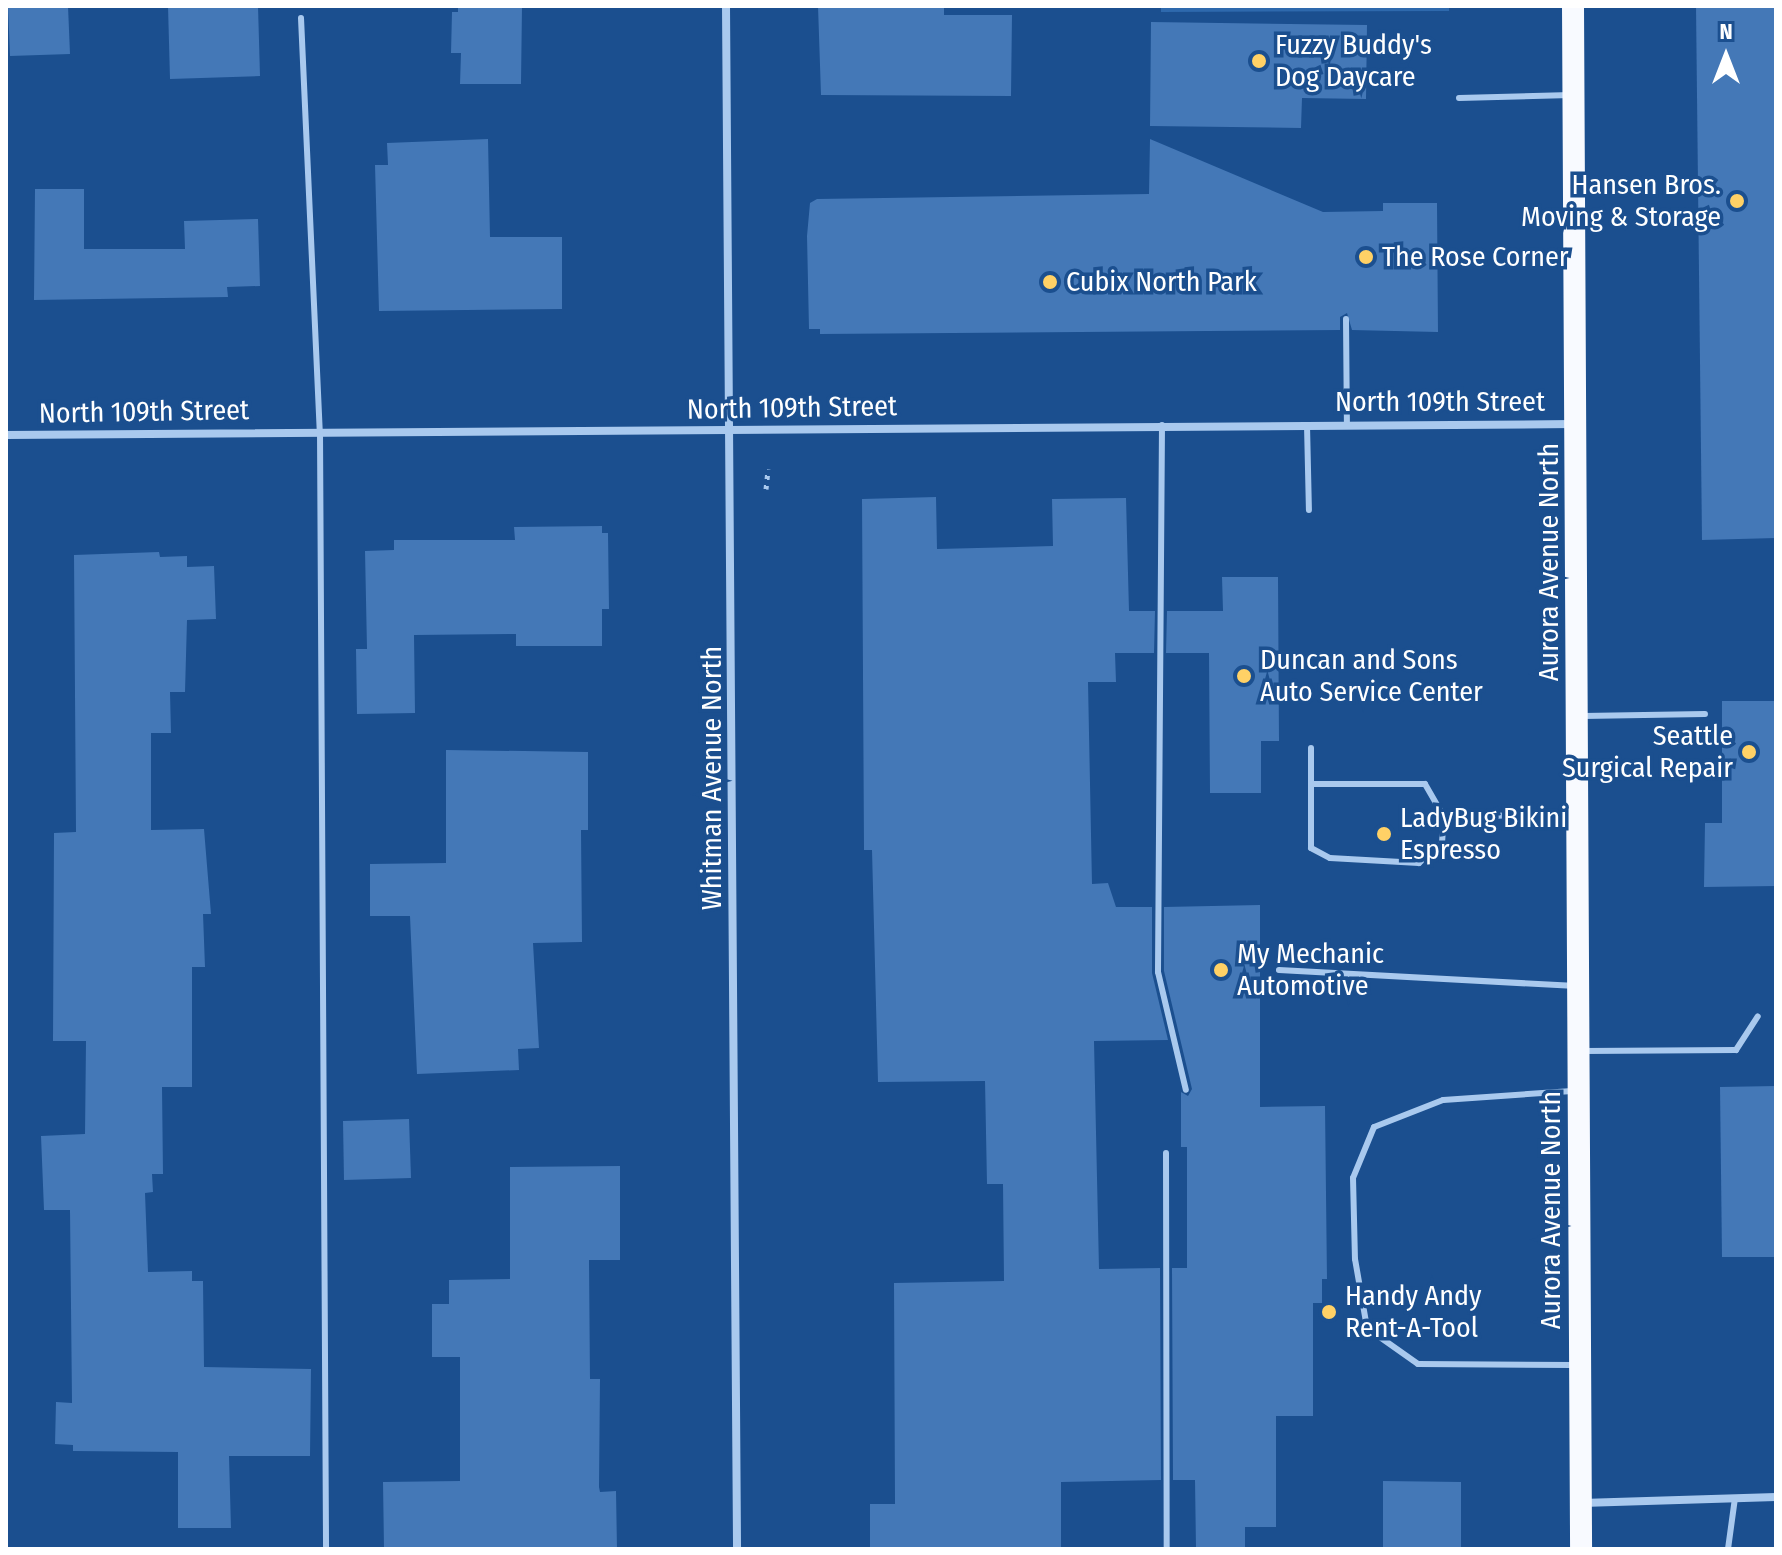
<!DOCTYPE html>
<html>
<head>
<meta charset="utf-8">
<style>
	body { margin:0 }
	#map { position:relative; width:1782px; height:1555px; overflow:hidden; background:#1b4f8f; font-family:"Fira Sans Condensed",sans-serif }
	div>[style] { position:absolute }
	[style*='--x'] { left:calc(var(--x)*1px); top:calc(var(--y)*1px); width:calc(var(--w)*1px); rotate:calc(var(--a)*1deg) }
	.green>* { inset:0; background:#2e69ad }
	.building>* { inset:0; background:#4478b7 }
	.path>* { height:5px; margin-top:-2.5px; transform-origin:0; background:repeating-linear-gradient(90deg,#a9c9ee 0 4px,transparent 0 10px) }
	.service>* { height:6px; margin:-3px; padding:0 3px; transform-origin:3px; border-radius:3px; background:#a9c9ee }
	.minor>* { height:8px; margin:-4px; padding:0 4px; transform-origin:4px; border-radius:4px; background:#a9c9ee }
	.trunk>* { height:22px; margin:-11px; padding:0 11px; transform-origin:11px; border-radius:11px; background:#f8faff }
	.dots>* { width:22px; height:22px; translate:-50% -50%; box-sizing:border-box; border:4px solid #1b4f8f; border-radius:50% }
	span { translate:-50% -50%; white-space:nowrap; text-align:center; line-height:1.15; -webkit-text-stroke:7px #1b4f8f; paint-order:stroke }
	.poi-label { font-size:28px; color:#fff }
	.left { translate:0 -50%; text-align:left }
	.right { translate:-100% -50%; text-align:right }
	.street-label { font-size:28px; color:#fff }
	.frame { position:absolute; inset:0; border:8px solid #fff; pointer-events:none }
	.north { position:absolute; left:1686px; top:16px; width:80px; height:80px; -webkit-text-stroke:6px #1b4f8f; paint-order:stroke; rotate:0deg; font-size:22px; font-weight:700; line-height:32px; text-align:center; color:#fff }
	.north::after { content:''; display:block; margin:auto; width:28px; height:36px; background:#fff; clip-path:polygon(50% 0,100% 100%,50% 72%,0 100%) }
</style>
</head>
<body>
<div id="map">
	<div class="green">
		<div style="clip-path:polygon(1161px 6px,1449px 6px,1449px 11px,1161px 12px)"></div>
	</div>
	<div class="building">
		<div style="clip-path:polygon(8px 6px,68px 6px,70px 54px,10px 56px)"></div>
		<div style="clip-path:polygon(168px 6px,258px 6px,260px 76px,170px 79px)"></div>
		<div style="clip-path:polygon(458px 6px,522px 6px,521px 84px,460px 84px,461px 53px,451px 53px,452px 12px,458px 12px)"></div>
		<div style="clip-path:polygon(818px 6px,944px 6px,944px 15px,1012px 15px,1011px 96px,821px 95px)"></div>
		<div style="clip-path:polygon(1696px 6px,1776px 6px,1776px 538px,1702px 540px)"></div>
		<div style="clip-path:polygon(1151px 22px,1367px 25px,1366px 99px,1302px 98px,1301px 128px,1150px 126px)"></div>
		<div style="clip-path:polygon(488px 139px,490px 237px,562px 237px,562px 309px,379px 311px,375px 165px,388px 165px,387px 143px)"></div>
		<div style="clip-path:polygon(1150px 139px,1323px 212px,1383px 211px,1383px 203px,1437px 203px,1438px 332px,1352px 330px,1347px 313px,1340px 317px,1340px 330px,820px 334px,820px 329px,809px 329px,807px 236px,810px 203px,817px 199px,1149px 194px)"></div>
		<div style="clip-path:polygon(35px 189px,84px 189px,84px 249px,185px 249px,184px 221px,258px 219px,260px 286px,227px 287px,228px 297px,34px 300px)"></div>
		<div style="clip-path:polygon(936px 497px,937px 549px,1053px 546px,1052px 499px,1126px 498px,1129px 611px,1155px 611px,1154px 653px,1115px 653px,1116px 682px,1088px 682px,1092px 884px,1108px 883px,1116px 907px,1152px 907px,1152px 973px,1168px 1040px,1094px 1041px,1099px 1269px,1160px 1268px,1161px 1480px,1061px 1482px,1061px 1549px,870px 1549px,870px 1504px,895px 1504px,894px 1283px,1004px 1281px,1003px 1184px,987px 1184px,985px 1081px,878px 1082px,872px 850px,864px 850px,862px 499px)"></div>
		<div style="clip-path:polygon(602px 526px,602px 533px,608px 533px,609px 609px,602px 609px,602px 646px,516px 646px,516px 634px,414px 635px,415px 713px,357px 714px,356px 649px,367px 649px,365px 551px,394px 550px,394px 540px,515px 540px,514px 527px)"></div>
		<div style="clip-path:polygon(159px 552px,160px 557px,187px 556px,187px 567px,214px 566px,216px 619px,187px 620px,185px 692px,170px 692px,171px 733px,151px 733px,151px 830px,204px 829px,211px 914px,203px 914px,205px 967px,192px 967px,192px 1087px,162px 1087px,163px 1174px,152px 1174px,153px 1192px,145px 1193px,148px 1272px,192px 1271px,192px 1281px,203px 1281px,204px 1367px,311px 1369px,310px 1456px,229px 1456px,231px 1528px,178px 1528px,178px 1452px,73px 1451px,73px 1445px,55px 1444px,56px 1402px,72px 1403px,70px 1210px,44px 1210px,41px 1136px,85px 1134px,86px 1041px,53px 1041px,54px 833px,76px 832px,74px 555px)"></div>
		<div style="clip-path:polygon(1222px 577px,1278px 577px,1279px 741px,1261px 741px,1261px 793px,1210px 793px,1209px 653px,1166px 653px,1167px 611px,1223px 611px)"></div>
		<div style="clip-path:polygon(1722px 701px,1776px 701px,1776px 886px,1704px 887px,1705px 823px,1722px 823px)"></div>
		<div style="clip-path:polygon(446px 750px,588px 752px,588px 830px,581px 830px,582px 942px,533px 943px,539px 1048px,518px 1049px,519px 1070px,417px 1074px,410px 916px,370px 916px,370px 864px,446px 863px)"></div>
		<div style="clip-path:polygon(1260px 905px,1260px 1107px,1325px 1106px,1327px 1279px,1322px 1279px,1322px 1303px,1313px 1303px,1313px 1416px,1276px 1416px,1276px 1527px,1245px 1527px,1245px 1549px,1196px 1549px,1195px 1480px,1173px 1480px,1172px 1268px,1187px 1268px,1187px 1147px,1181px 1147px,1181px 1092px,1188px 1096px,1192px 1089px,1164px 971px,1164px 907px)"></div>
		<div style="clip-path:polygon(1776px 1086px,1776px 1257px,1722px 1257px,1720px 1087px)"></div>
		<div style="clip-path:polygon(409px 1119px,411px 1178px,344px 1180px,343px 1121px)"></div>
		<div style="clip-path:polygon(620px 1166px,620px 1260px,589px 1260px,590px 1379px,600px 1379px,599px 1487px,600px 1492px,616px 1491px,617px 1549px,384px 1549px,383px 1482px,460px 1481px,460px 1357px,432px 1357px,432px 1304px,449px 1304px,449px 1280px,510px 1279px,510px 1167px)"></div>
		<div style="clip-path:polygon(1383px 1481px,1461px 1482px,1461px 1549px,1383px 1549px)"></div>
	</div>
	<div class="path">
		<div style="--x:766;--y:489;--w:20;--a:-84"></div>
	</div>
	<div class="service">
		<div style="--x:301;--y:18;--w:414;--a:87.4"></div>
		<div style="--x:320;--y:432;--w:1117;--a:89.69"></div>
		<div style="--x:1459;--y:98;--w:112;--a:-1.5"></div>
		<div style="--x:1346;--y:319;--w:106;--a:89.5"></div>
		<div style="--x:1162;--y:425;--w:547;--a:90.42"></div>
		<div style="--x:1158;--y:972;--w:121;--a:76.7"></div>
		<div style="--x:1307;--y:425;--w:85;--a:88.7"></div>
		<div style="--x:1583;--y:716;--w:122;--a:-0.9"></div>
		<div style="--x:1311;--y:748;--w:100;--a:90"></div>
		<div style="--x:1311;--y:848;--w:21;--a:28"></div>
		<div style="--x:1330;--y:858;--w:89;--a:3.2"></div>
		<div style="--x:1419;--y:863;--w:30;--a:-41"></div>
		<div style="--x:1442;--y:843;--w:26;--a:-86"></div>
		<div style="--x:1444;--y:817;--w:127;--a:-1.4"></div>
		<div style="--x:1311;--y:784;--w:114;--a:0"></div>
		<div style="--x:1425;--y:784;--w:38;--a:60"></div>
		<div style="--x:1279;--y:970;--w:293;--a:3.1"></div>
		<div style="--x:1584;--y:1051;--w:152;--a:-0.4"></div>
		<div style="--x:1736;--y:1050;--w:40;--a:-57.1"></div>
		<div style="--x:1572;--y:1091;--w:129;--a:176"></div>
		<div style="--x:1443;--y:1100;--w:74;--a:158.6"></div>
		<div style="--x:1374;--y:1127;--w:55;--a:112.4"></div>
		<div style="--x:1353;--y:1178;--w:81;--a:88.6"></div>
		<div style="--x:1355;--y:1259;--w:70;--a:80.1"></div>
		<div style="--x:1367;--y:1328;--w:62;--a:35.2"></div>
		<div style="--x:1418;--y:1364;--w:155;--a:0.4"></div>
		<div style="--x:1166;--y:1153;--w:396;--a:89.9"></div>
		<div style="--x:1728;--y:1549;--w:51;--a:-82.2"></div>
	</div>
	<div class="minor">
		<div style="--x:726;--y:6;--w:1543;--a:89.59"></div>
		<div style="--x:6;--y:435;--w:1568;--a:-0.4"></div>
		<div style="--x:1582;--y:1503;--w:194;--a:-1.8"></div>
	</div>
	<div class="trunk">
		<div style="--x:1573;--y:6;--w:1543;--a:89.7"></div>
	</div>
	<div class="dots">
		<div style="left:1259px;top:61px;background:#ffd166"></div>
		<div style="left:1737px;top:201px;background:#ffd166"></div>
		<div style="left:1366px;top:257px;background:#ffd166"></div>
		<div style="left:1050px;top:282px;background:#ffd166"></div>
		<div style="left:1244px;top:676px;background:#ffd166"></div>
		<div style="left:1749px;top:752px;background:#ffd166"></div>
		<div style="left:1384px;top:834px;background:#ffd166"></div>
		<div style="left:1221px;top:970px;background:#ffd166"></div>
		<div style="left:1329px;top:1312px;background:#ffd166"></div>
	</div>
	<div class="poi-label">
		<span class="left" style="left:1275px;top:61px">Fuzzy Buddy's<br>Dog Daycare</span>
		<span class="right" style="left:1721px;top:201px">Hansen Bros.<br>Moving &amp; Storage</span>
		<span class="left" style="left:1382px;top:257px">The Rose Corner</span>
		<span class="left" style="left:1066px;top:282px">Cubix North Park</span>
		<span class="left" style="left:1260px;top:676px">Duncan and Sons<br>Auto Service Center</span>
		<span class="right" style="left:1733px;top:752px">Seattle<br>Surgical Repair</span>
		<span class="left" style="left:1400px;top:834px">LadyBug Bikini<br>Espresso</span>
		<span class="left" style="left:1237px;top:970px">My Mechanic<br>Automotive</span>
		<span class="left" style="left:1345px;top:1312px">Handy Andy<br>Rent-A-Tool</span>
	</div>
	<div class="street-label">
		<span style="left:1440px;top:402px">North 109th Street</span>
		<span style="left:792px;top:408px;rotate:-1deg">North 109th Street</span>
		<span style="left:144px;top:412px;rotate:-1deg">North 109th Street</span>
		<span style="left:1549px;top:562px;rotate:-90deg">Aurora Avenue North</span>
		<span style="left:712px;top:778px;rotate:-90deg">Whitman Avenue North</span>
		<span style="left:1551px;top:1210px;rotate:-90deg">Aurora Avenue North</span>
	</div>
	<div class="frame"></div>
	<div class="north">N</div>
</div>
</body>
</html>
